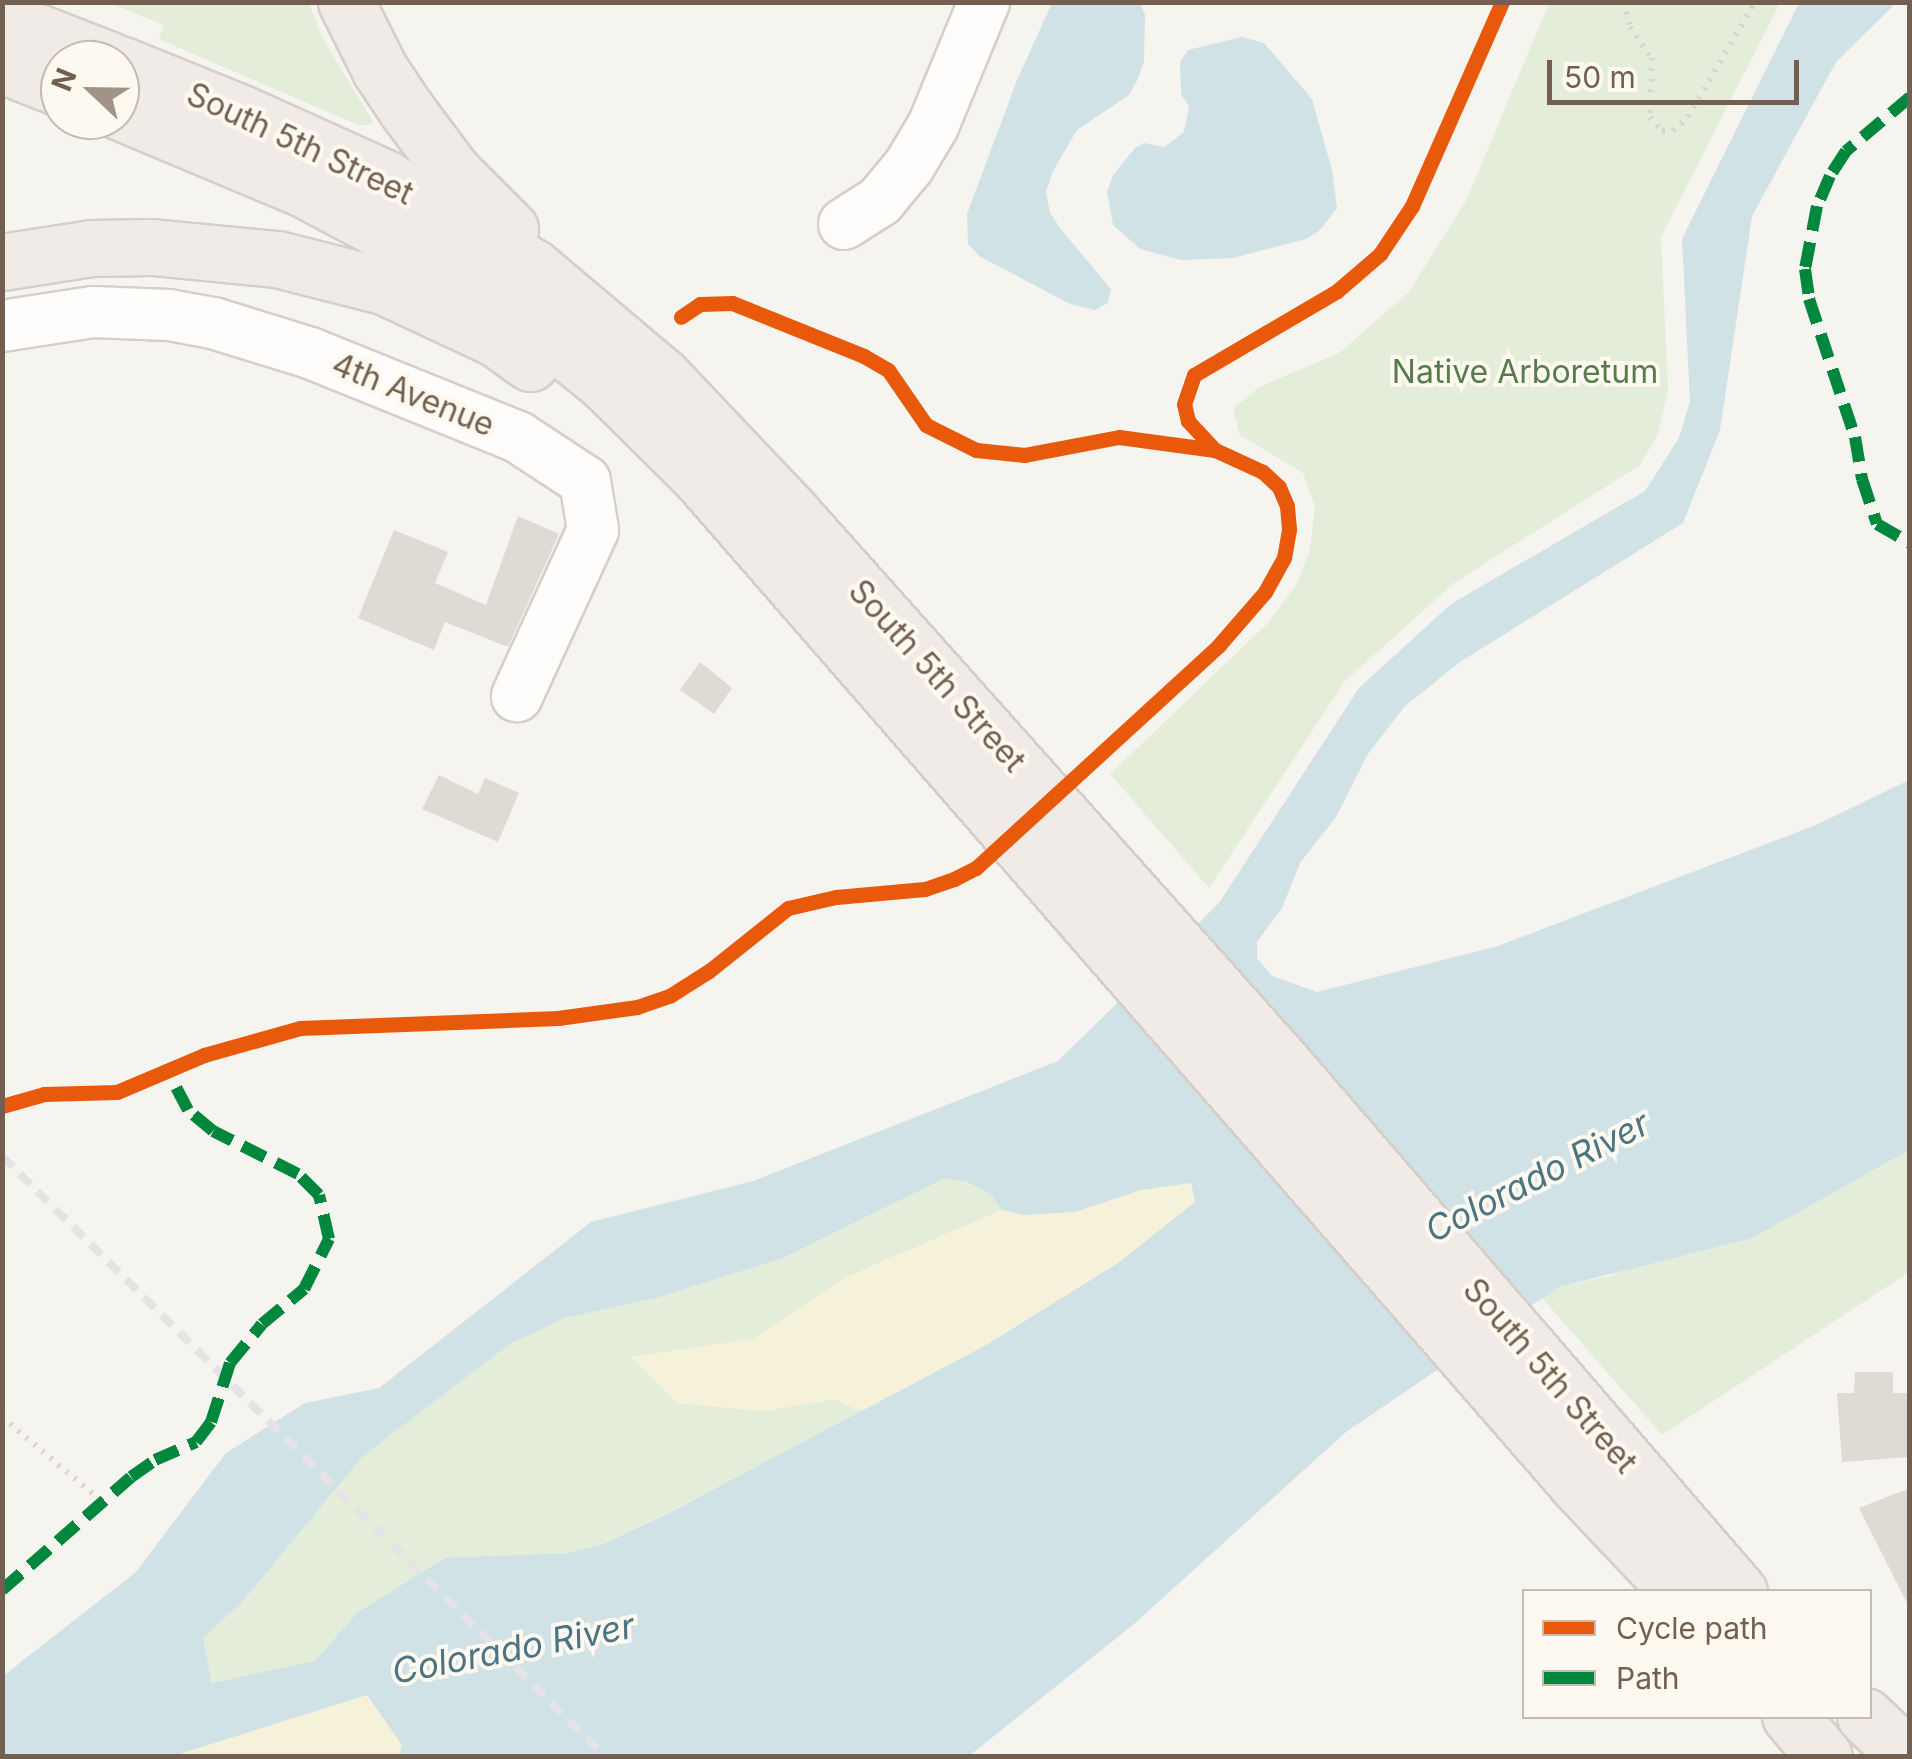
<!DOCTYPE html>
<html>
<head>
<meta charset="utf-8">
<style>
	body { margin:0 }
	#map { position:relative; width:1912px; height:1759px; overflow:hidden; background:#f6f4ee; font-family:Inter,sans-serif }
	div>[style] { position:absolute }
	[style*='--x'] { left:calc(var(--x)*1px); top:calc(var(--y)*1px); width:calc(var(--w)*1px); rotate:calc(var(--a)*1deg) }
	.green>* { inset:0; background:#e3edda }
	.sand>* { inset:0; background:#f6f2da }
	.water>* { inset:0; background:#d0e2e6 }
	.building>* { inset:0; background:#e0dad4 }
	.path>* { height:6px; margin-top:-3px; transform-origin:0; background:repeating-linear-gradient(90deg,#d9d4d0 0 2.5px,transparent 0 10.5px) }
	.roads { filter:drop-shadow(2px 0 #d4d0c9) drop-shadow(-2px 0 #d4d0c9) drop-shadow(0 2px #d4d0c9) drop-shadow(0 -2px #d4d0c9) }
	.minor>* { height:50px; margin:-25px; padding:0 25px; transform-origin:25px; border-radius:25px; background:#fefdfc }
	.highway>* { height:55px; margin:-27.5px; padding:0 27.5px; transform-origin:27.5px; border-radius:27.5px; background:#f0ebe6 }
	.rail>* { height:8px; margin-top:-4px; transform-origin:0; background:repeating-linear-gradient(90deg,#e5e3e6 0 15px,transparent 0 25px) }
	.quiet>* { height:12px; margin-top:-6px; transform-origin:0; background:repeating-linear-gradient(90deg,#00873e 0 25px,transparent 0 37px) }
	.cycleway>* { height:15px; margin:-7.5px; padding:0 7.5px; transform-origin:7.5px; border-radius:7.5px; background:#e8590c }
	span { translate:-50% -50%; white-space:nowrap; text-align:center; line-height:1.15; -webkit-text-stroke:8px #fdf9f0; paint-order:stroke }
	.street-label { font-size:32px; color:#735f50 }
	.park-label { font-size:32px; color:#567c4c }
	.water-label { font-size:35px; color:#4c7583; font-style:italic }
	.frame { position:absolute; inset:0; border:5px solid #735f50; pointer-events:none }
	.legend { position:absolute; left:1522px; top:1589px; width:350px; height:130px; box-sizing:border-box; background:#fdf9f0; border:2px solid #c6bbb0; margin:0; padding:12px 18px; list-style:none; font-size:30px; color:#735f50 }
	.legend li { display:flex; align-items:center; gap:20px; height:50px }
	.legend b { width:50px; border:2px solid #c6bbb0 }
	.north { position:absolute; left:40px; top:40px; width:100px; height:100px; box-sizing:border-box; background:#fdf9f0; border:2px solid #c6bbb0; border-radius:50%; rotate:292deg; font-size:28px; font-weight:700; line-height:40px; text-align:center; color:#735f50 }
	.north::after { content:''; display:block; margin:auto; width:35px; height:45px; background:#a19387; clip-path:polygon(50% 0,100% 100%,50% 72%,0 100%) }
	.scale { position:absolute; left:1547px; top:60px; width:252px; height:45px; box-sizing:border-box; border:5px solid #735f50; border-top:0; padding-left:12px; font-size:30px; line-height:35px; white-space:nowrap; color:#735f50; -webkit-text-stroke:8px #fdf9f0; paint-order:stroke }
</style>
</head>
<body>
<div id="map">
	<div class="green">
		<div style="clip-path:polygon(109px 3px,309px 3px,323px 39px,372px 120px,371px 125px,358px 125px,159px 39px,164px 25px)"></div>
		<div style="clip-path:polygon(1549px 3px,1780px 3px,1661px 237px,1668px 390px,1658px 434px,1640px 465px,1454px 583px,1345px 681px,1209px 888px,1110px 774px,1267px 624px,1296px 585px,1310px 550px,1315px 506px,1303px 473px,1240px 435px,1233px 409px,1259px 387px,1339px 353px,1409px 292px,1467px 199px)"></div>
		<div style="clip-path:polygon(1909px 1150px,1909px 1272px,1662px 1435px,1542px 1298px,1559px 1287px,1610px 1276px)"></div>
		<div style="clip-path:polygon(943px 1179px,965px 1181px,990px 1194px,1002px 1210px,846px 1277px,754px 1339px,632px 1357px,678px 1403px,764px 1411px,835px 1399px,861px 1411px,775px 1460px,601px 1545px,357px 1613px,316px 1661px,213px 1683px,202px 1638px,243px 1601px,363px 1456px,510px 1344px,565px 1318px,660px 1297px,783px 1258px)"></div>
	</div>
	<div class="sand">
		<div style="clip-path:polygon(1191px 1183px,1195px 1202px,1118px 1263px,988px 1344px,861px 1411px,835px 1399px,764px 1411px,678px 1403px,631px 1357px,754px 1339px,846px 1277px,1002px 1210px,1024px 1215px,1075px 1212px,1141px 1190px)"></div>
		<div style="clip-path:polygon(367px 1695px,403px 1745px,399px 1756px,173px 1756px)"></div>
	</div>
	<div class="water">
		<div style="clip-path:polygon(1052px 3px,1140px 3px,1145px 15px,1144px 62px,1138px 79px,1129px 95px,1077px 130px,1053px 171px,1046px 192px,1050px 213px,1063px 232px,1111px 289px,1108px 303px,1095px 310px,1070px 304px,979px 256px,968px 244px,967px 214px,1017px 80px)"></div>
		<div style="clip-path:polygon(evenodd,1799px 3px,1896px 3px,1836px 62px,1752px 216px,1720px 430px,1683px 523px,1460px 662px,1404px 707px,1368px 754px,1336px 817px,1300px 863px,1282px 908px,1257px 942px,1257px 958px,1272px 976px,1317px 992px,1498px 946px,1816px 825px,1909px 780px,1909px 1150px,1752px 1238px,1559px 1287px,1346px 1432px,1134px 1624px,969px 1756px,399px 1756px,402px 1745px,367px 1695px,173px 1756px,3px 1756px,3px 1676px,136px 1572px,226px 1453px,305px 1403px,379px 1388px,591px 1222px,753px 1181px,1058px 1061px,1219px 903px,1359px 688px,1451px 604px,1645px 491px,1679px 438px,1690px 401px,1682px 239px,1799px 3px,943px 1179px,965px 1181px,990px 1194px,1002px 1210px,1024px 1215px,1075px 1212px,1141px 1190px,1191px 1183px,1195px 1202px,1118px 1263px,988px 1344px,671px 1512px,601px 1545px,569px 1553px,445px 1558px,357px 1613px,315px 1661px,212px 1683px,203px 1638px,243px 1601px,363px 1456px,510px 1344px,565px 1318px,660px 1297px,783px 1258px,943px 1179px)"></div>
		<div style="clip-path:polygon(1242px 37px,1264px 43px,1312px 99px,1332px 170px,1337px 208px,1319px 231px,1306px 239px,1233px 258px,1181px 260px,1140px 249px,1113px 225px,1107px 192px,1113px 175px,1135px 148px,1144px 143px,1164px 147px,1184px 132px,1189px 106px,1181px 94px,1180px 62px,1188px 50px)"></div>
	</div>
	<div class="building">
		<div style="clip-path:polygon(518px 516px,559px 534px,508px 647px,445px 622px,434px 650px,358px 618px,394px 530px,448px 552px,435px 583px,486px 605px)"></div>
		<div style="clip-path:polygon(700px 662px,732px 688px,714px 714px,680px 690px)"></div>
		<div style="clip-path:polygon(439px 775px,478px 794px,485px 778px,519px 793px,498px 842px,422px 809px)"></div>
		<div style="clip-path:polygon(1855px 1372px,1893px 1372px,1893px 1393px,1910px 1393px,1910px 1457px,1842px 1462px,1837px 1393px,1854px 1393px)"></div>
		<div style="clip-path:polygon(1910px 1488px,1910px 1609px,1859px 1508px)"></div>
	</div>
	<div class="path">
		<div style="--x:1623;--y:2;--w:26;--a:74"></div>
		<div style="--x:1630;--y:27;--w:38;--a:55"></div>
		<div style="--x:1652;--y:58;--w:59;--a:91.9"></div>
		<div style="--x:1650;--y:117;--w:18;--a:49"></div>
		<div style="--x:1662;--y:131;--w:11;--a:0"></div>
		<div style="--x:1673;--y:131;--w:21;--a:-43"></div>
		<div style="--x:1688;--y:117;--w:133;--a:-59.8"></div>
		<div style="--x:2;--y:1417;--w:130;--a:40.3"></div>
	</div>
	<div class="roads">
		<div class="minor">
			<div style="--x:844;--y:224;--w:43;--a:-32.6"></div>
			<div style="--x:880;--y:201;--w:45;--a:-50.4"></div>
			<div style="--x:909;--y:166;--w:47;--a:-59"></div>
			<div style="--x:933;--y:126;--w:134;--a:-67.6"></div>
			<div style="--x:2;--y:326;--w:92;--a:-8.7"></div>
			<div style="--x:93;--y:312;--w:76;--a:2.3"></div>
			<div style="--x:169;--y:315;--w:45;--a:10.3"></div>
			<div style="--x:213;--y:323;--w:102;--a:17.2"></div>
			<div style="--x:310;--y:353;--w:224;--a:22"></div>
			<div style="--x:518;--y:437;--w:80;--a:33.3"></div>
			<div style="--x:585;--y:481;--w:50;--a:80.7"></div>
			<div style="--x:593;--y:530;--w:183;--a:114.6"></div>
		</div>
		<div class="highway">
			<div style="--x:346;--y:2;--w:76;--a:63.4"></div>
			<div style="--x:380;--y:70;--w:47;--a:56.3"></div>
			<div style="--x:406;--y:109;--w:79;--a:53.3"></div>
			<div style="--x:453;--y:172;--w:81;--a:45"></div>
			<div style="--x:2;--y:18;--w:115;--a:21.4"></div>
			<div style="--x:120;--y:64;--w:128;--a:22"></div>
			<div style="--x:239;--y:112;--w:160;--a:24.3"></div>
			<div style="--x:385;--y:178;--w:174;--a:31.1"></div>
			<div style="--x:534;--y:268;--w:169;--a:40.2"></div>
			<div style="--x:663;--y:377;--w:186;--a:46.5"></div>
			<div style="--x:791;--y:512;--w:745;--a:48.26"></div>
			<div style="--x:1287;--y:1068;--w:692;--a:49.22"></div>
			<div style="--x:2;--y:65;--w:62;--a:21.6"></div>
			<div style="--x:120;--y:112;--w:197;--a:22.7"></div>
			<div style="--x:302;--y:188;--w:166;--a:28.1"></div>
			<div style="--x:448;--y:266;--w:82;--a:33.5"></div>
			<div style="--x:516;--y:311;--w:116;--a:39"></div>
			<div style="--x:606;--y:384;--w:131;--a:44.7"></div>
			<div style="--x:699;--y:476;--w:1337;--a:48.94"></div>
			<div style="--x:1577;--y:1484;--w:149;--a:46.6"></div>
			<div style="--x:2;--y:262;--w:90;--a:-8.9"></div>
			<div style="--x:91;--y:248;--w:61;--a:-0.9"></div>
			<div style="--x:152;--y:247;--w:126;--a:5.5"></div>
			<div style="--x:277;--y:259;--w:110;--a:14.2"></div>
			<div style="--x:384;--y:286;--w:125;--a:25.1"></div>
			<div style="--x:497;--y:339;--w:41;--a:36"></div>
			<div style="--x:1790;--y:1716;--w:52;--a:49.6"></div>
			<div style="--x:1865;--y:1716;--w:58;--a:43.6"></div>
		</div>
	</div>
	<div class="rail">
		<div style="--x:2;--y:1156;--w:851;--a:44.86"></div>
	</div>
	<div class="quiet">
		<div style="--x:1910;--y:97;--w:84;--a:139.8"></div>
		<div style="--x:1846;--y:151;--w:30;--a:123"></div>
		<div style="--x:1830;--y:176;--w:33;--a:113"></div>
		<div style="--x:1817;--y:206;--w:64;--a:100.8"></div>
		<div style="--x:1805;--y:269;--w:30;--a:82"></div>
		<div style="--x:1809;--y:299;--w:145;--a:71.6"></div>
		<div style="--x:1855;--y:437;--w:43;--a:80.5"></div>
		<div style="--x:1862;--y:479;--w:47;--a:71.6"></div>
		<div style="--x:1877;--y:524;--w:38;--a:30"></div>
		<div style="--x:2;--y:1590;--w:171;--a:-41.2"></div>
		<div style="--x:131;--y:1477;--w:29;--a:-35"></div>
		<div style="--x:155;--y:1460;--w:45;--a:-23.7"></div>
		<div style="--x:196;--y:1442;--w:25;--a:-53"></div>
		<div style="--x:211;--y:1422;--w:62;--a:-72.1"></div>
		<div style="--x:230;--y:1363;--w:50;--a:-50.6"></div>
		<div style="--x:262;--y:1324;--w:55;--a:-39.8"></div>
		<div style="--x:304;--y:1289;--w:56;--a:-63.4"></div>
		<div style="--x:329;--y:1239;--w:45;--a:-102.8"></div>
		<div style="--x:319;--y:1195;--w:30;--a:-135"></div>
		<div style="--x:298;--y:1174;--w:95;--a:-153.2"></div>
		<div style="--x:213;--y:1131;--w:33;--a:-140"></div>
		<div style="--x:188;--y:1110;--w:43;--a:-117.8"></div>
	</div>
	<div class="cycleway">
		<div style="--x:1215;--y:450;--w:40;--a:-133"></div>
		<div style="--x:1188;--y:421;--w:17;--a:-103"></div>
		<div style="--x:1184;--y:404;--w:31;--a:-71"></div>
		<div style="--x:1194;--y:375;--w:166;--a:-30.4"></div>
		<div style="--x:1337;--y:291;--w:57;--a:-40.7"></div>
		<div style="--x:1380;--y:254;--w:58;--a:-56.3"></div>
		<div style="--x:1412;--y:206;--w:223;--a:-66.2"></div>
		<div style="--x:2;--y:1106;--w:44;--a:-15.9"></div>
		<div style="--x:44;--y:1094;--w:73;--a:-1.6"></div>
		<div style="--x:117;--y:1092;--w:95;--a:-23"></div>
		<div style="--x:204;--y:1055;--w:100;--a:-15.7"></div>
		<div style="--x:300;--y:1028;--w:258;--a:-2.2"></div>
		<div style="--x:558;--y:1018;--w:80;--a:-7.9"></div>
		<div style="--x:637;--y:1007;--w:36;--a:-19"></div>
		<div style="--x:671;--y:995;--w:45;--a:-32.3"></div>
		<div style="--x:709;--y:971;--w:101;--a:-38.6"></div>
		<div style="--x:788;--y:908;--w:49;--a:-12.9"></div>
		<div style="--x:836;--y:897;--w:89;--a:-5.1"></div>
		<div style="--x:925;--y:889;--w:31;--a:-19"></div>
		<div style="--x:954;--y:879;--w:25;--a:-27"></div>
		<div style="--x:976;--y:868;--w:330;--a:-42.5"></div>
		<div style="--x:1219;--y:645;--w:70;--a:-49"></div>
		<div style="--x:1265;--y:592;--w:39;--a:-61"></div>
		<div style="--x:1284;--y:558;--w:29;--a:-80"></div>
		<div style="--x:1289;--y:529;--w:23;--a:-95"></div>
		<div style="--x:1287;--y:506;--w:21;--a:-113"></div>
		<div style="--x:1279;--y:487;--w:22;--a:-137"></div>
		<div style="--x:1263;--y:472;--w:53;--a:-155.4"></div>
		<div style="--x:1215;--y:450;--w:97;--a:-172.3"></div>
		<div style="--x:1119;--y:437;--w:96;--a:169.2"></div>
		<div style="--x:1025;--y:455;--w:49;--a:-174.2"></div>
		<div style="--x:976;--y:450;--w:56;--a:-153.4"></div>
		<div style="--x:926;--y:425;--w:67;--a:-124.6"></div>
		<div style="--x:888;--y:370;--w:28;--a:-150"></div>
		<div style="--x:864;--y:356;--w:142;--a:-158.1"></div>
		<div style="--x:732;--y:303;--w:32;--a:178"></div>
		<div style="--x:700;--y:304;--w:23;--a:146"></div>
	</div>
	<div class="street-label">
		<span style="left:300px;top:144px;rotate:25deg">South 5th Street</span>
		<span style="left:413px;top:395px;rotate:22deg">4th Avenue</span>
		<span style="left:937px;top:676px;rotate:48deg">South 5th Street</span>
		<span style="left:1550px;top:1376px;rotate:49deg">South 5th Street</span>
	</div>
	<div class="park-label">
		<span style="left:1525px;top:372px">Native Arboretum</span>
	</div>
	<div class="water-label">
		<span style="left:1537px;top:1176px;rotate:-27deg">Colorado River</span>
		<span style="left:513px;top:1648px;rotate:-11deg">Colorado River</span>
	</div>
	<div class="frame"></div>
	<ul class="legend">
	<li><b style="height:12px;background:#e8590c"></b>Cycle path</li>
	<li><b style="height:12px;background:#00873e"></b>Path</li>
	</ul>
	<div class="north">N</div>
	<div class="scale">50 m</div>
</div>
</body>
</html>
